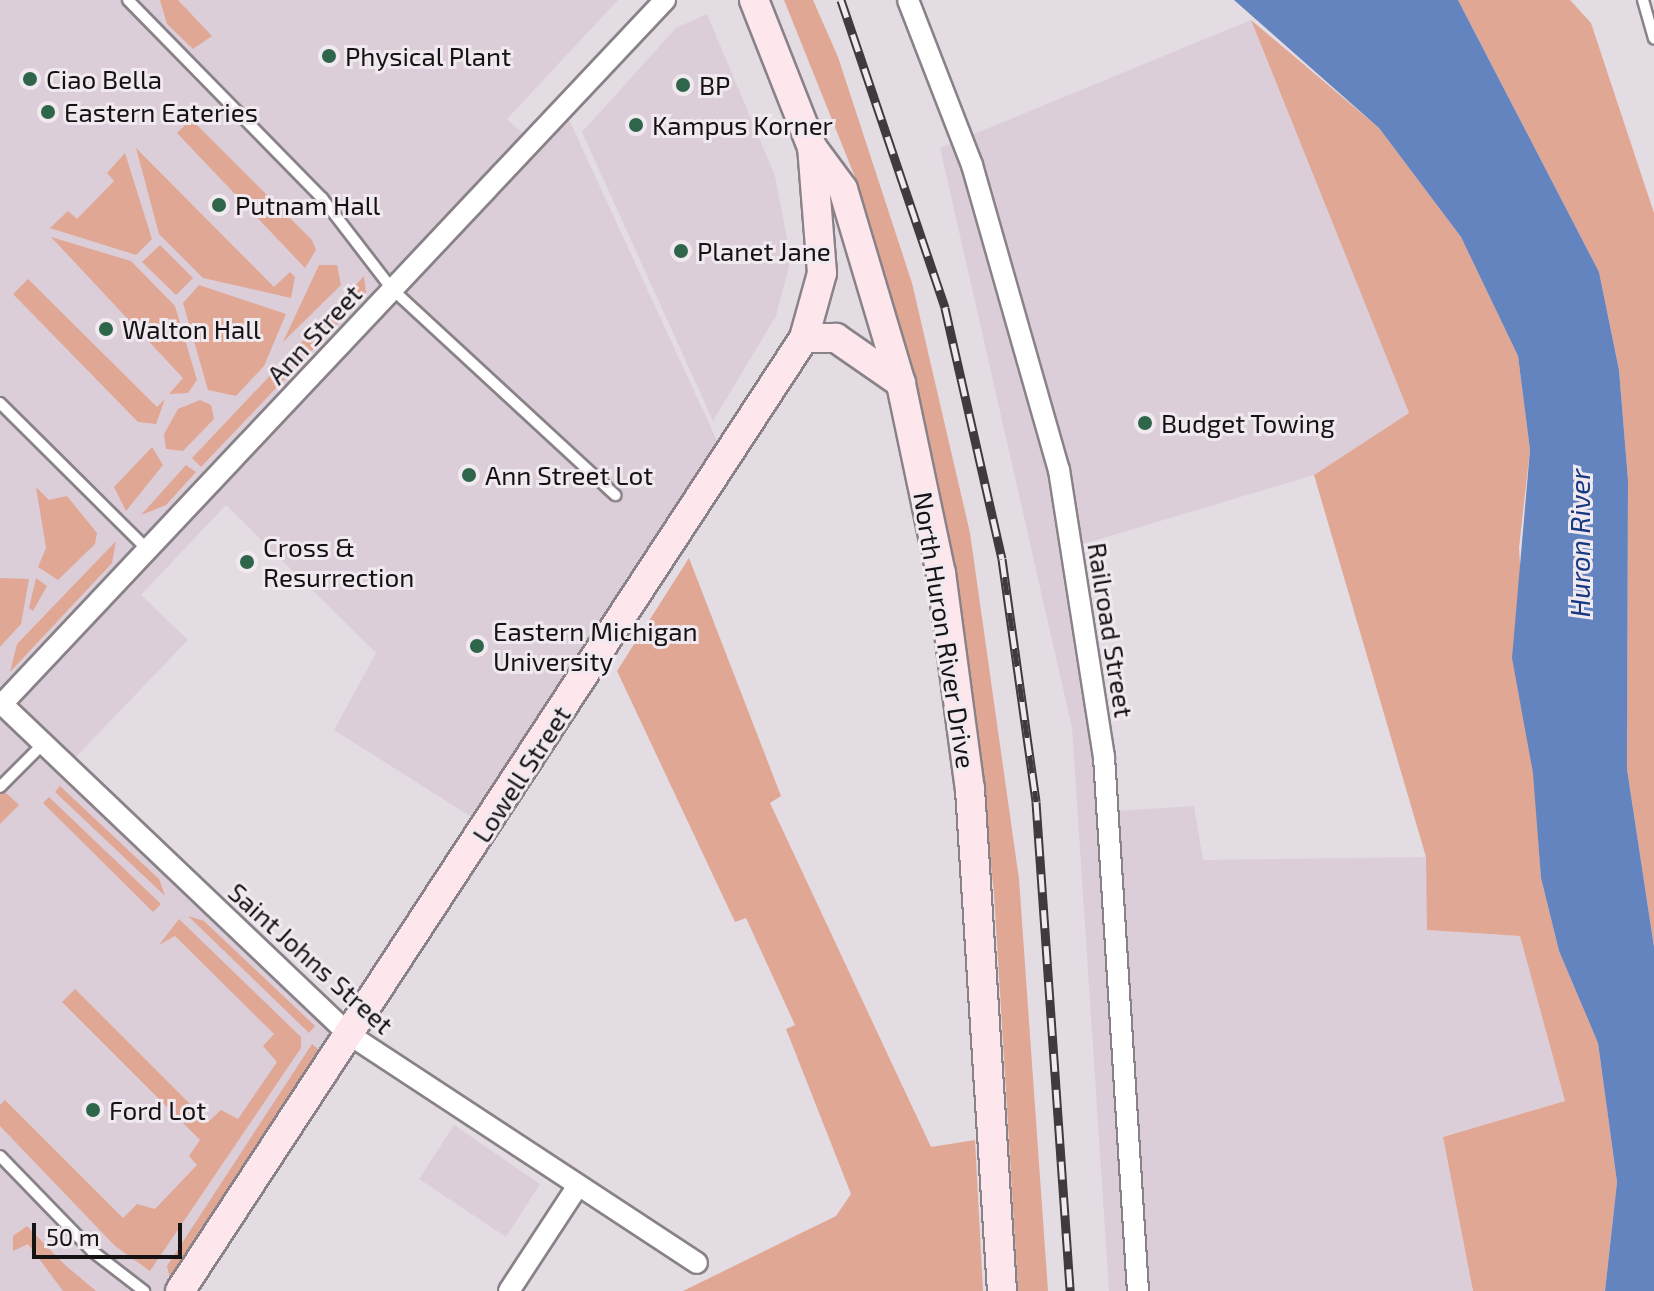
<!DOCTYPE html>
<html>
<head>
<meta charset="utf-8">
<style>
	body { margin:0 }
	#map { position:relative; width:1654px; height:1291px; overflow:hidden; background:#e4dce3; font-family:"Exo 2",sans-serif }
	div>[style] { position:absolute }
	[style*='--x'] { left:calc(var(--x)*1px); top:calc(var(--y)*1px); width:calc(var(--w)*1px); rotate:calc(var(--a)*1deg) }
	.built>* { inset:0; background:#dcced9 }
	.green>* { inset:0; background:#e0a795 }
	.water>* { inset:0; background:#6484c0 }
	.roads { filter:drop-shadow(2px 0 #898288) drop-shadow(-2px 0 #898288) drop-shadow(0 2px #898288) drop-shadow(0 -2px #898288) }
	.service>* { height:10px; margin:-5px; padding:0 5px; transform-origin:5px; border-radius:5px; background:#fff }
	.minor>* { height:20px; margin:-10px; padding:0 10px; transform-origin:10px; border-radius:10px; background:#fff }
	.secondary>* { height:28px; margin:-14px; padding:0 14px; transform-origin:14px; border-radius:14px; background:#fde7ec }
	.rail>* { height:9px; margin-top:-4.5px; transform-origin:0; background:repeating-linear-gradient(90deg,#f1e9f0 0 18px,#3e3a3d 0 36px); box-sizing:border-box; border-block:2px solid #3e3a3d }
	.dots>* { width:22px; height:22px; translate:-50% -50%; box-sizing:border-box; border:4px solid #f1e9f0; border-radius:50% }
	span { translate:-50% -50%; white-space:nowrap; text-align:center; line-height:1.15; -webkit-text-stroke:6px #f1e9f0; paint-order:stroke }
	.poi-label { font-size:26px; color:#151214 }
	.left { translate:0 -50%; text-align:left }
	.street-label { font-size:26px; color:#151214 }
	.water-label { font-size:28px; color:#163981; font-style:italic }
	.scale { position:absolute; left:32px; top:1223px; width:150px; height:36px; box-sizing:border-box; border:4px solid #151214; border-top:0; padding-left:10px; font-size:24px; line-height:28px; white-space:nowrap; color:#151214; -webkit-text-stroke:6px #f1e9f0; paint-order:stroke }
</style>
</head>
<body>
<div id="map">
	<div class="built">
		<div style="clip-path:polygon(0 0,618px 0,507px 119px,536px 145px,566px 113px,719px 445px,473px 818px,334px 730px,376px 653px,226px 505px,141px 595px,188px 640px,71px 762px,343px 1018px,166px 1291px,0 1291px)"></div>
		<div style="clip-path:polygon(707px 14px,775px 176px,791px 259px,776px 316px,713px 421px,582px 132px,676px 28px)"></div>
		<div style="clip-path:polygon(1251px 20px,1409px 413px,1314px 475px,1063px 550px,1099px 812px,1194px 806px,1203px 860px,1426px 857px,1428px 930px,1520px 936px,1565px 1101px,1443px 1137px,1473px 1291px,1109px 1291px,1072px 728px,940px 148px)"></div>
		<div style="clip-path:polygon(454px 1125px,540px 1184px,506px 1237px,419px 1179px)"></div>
	</div>
	<div class="green">
		<div style="clip-path:polygon(160px 0,178px 0,212px 36px,193px 49px,167px 24px)"></div>
		<div style="clip-path:polygon(784px 0,813px 0,838px 57px,912px 283px,970px 533px,1019px 879px,1048px 1291px,1018px 1291px,994px 893px,965px 635px,914px 378px,859px 187px)"></div>
		<div style="clip-path:polygon(1458px 0,1570px 0,1591px 23px,1654px 213px,1654px 947px,1627px 769px,1628px 480px,1619px 370px,1599px 272px)"></div>
		<div style="clip-path:polygon(1251px 20px,1379px 128px,1461px 237px,1518px 356px,1530px 450px,1519px 548px,1541px 878px,1559px 951px,1598px 1043px,1617px 1182px,1605px 1291px,1473px 1291px,1443px 1137px,1565px 1101px,1520px 936px,1427px 930px,1426px 857px,1314px 475px,1409px 413px)"></div>
		<div style="clip-path:polygon(191px 119px,312px 240px,316px 250px,305px 268px,177px 133px)"></div>
		<div style="clip-path:polygon(136px 148px,274px 287px,290px 272px,295px 277px,291px 298px,203px 278px,159px 234px)"></div>
		<div style="clip-path:polygon(125px 153px,152px 239px,136px 255px,50px 228px,68px 211px,77px 219px,114px 181px,107px 173px)"></div>
		<div style="clip-path:polygon(51px 237px,131px 261px,175px 306px,197px 380px,188px 393px,169px 394px,183px 378px)"></div>
		<div style="clip-path:polygon(160px 245px,193px 278px,176px 295px,142px 262px)"></div>
		<div style="clip-path:polygon(319px 265px,337px 265px,341px 285px,283px 342px)"></div>
		<div style="clip-path:polygon(364px 276px,366px 293px,346px 315px,336px 306px)"></div>
		<div style="clip-path:polygon(28px 279px,157px 407px,165px 399px,156px 424px,138px 422px,13px 294px)"></div>
		<div style="clip-path:polygon(199px 285px,286px 314px,264px 366px,236px 396px,208px 390px,183px 303px)"></div>
		<div style="clip-path:polygon(330px 312px,340px 321px,201px 467px,192px 458px)"></div>
		<div style="clip-path:polygon(200px 400px,211px 405px,214px 419px,183px 451px,166px 449px,164px 434px,178px 409px)"></div>
		<div style="clip-path:polygon(152px 447px,163px 465px,126px 511px,114px 487px)"></div>
		<div style="clip-path:polygon(186px 465px,196px 472px,166px 505px,141px 515px)"></div>
		<div style="clip-path:polygon(36px 487px,49px 500px,67px 496px,97px 533px,95px 544px,58px 580px,38px 567px,46px 548px)"></div>
		<div style="clip-path:polygon(116px 541px,112px 563px,10px 672px,17px 644px)"></div>
		<div style="clip-path:polygon(689px 558px,781px 796px,770px 803px,931px 1147px,975px 1140px,983px 1291px,683px 1291px,836px 1216px,851px 1194px,786px 1029px,795px 1025px,746px 918px,735px 922px,617px 671px)"></div>
		<div style="clip-path:polygon(0 578px,29px 579px,21px 624px,0 647px)"></div>
		<div style="clip-path:polygon(36px 578px,47px 586px,33px 611px,29px 608px)"></div>
		<div style="clip-path:polygon(60px 786px,159px 879px,165px 896px,55px 792px)"></div>
		<div style="clip-path:polygon(4px 791px,19px 805px,0 824px,0 795px)"></div>
		<div style="clip-path:polygon(49px 797px,161px 904px,153px 912px,43px 803px)"></div>
		<div style="clip-path:polygon(188px 916px,204px 921px,315px 1026px,309px 1033px)"></div>
		<div style="clip-path:polygon(179px 919px,301px 1037px,301px 1048px,150px 1271px,115px 1246px,0 1126px,0 1105px,5px 1100px,123px 1218px,137px 1204px,155px 1209px,197px 1165px,189px 1156px,200px 1140px,62px 1002px,75px 989px,208px 1122px,221px 1110px,238px 1119px,277px 1062px,263px 1046px,274px 1034px,175px 936px,159px 945px)"></div>
		<div style="clip-path:polygon(312px 1044px,319px 1050px,170px 1278px,167px 1266px)"></div>
		<div style="clip-path:polygon(27px 1226px,65px 1265px,96px 1291px,63px 1291px,28px 1244px,13px 1251px,13px 1236px)"></div>
	</div>
	<div class="water">
		<div style="clip-path:polygon(1234px 0,1458px 0,1599px 272px,1619px 370px,1628px 480px,1627px 769px,1654px 947px,1654px 1291px,1605px 1291px,1617px 1182px,1598px 1043px,1559px 951px,1541px 878px,1533px 773px,1512px 658px,1530px 450px,1518px 356px,1461px 237px,1379px 128px)"></div>
	</div>
	<div class="roads">
		<div class="service">
			<div style="--x:128;--y:0;--w:277;--a:45.6"></div>
			<div style="--x:322;--y:198;--w:115;--a:52.4"></div>
			<div style="--x:392;--y:289;--w:304;--a:42.7"></div>
			<div style="--x:1643;--y:0;--w:40;--a:74"></div>
			<div style="--x:0;--y:403;--w:207;--a:44.8"></div>
			<div style="--x:0;--y:787;--w:59;--a:-45"></div>
			<div style="--x:0;--y:1156;--w:132;--a:45.9"></div>
			<div style="--x:92;--y:1251;--w:66;--a:37.6"></div>
		</div>
		<div class="minor">
			<div style="--x:665;--y:0;--w:967;--a:133.28"></div>
			<div style="--x:2;--y:704;--w:480;--a:43.6"></div>
			<div style="--x:350;--y:1035;--w:415;--a:33.3"></div>
			<div style="--x:908;--y:0;--w:177;--a:68.8"></div>
			<div style="--x:972;--y:165;--w:317;--a:74.1"></div>
			<div style="--x:1059;--y:470;--w:291;--a:81.1"></div>
			<div style="--x:1104;--y:757;--w:535;--a:86.36"></div>
			<div style="--x:509;--y:1291;--w:124;--a:-56.8"></div>
		</div>
		<div class="secondary">
			<div style="--x:754;--y:0;--w:158;--a:68.5"></div>
			<div style="--x:812;--y:147;--w:52;--a:53.6"></div>
			<div style="--x:843;--y:189;--w:203;--a:73.4"></div>
			<div style="--x:901;--y:384;--w:193;--a:78.1"></div>
			<div style="--x:941;--y:573;--w:218;--a:82.4"></div>
			<div style="--x:970;--y:789;--w:503;--a:86.35"></div>
			<div style="--x:804;--y:338;--w:32;--a:0"></div>
			<div style="--x:836;--y:338;--w:79;--a:34.7"></div>
			<div style="--x:180;--y:1291;--w:1139;--a:-56.78"></div>
			<div style="--x:804;--y:338;--w:67;--a:-74.5"></div>
			<div style="--x:822;--y:273;--w:126;--a:-94.5"></div>
		</div>
	</div>
	<div class="rail">
		<div style="--x:841;--y:0;--w:325;--a:71.3"></div>
		<div style="--x:945;--y:308;--w:257;--a:77.2"></div>
		<div style="--x:1002;--y:559;--w:245;--a:82"></div>
		<div style="--x:1036;--y:802;--w:490;--a:86"></div>
	</div>
	<div class="dots">
		<div style="left:329px;top:56px;background:#2f654a"></div>
		<div style="left:30px;top:79px;background:#2f654a"></div>
		<div style="left:683px;top:85px;background:#2f654a"></div>
		<div style="left:48px;top:112px;background:#2f654a"></div>
		<div style="left:636px;top:125px;background:#2f654a"></div>
		<div style="left:219px;top:205px;background:#2f654a"></div>
		<div style="left:681px;top:251px;background:#2f654a"></div>
		<div style="left:106px;top:329px;background:#2f654a"></div>
		<div style="left:1145px;top:423px;background:#2f654a"></div>
		<div style="left:469px;top:475px;background:#2f654a"></div>
		<div style="left:247px;top:562px;background:#2f654a"></div>
		<div style="left:477px;top:646px;background:#2f654a"></div>
		<div style="left:93px;top:1110px;background:#2f654a"></div>
	</div>
	<div class="poi-label">
		<span class="left" style="left:345px;top:56px">Physical Plant</span>
		<span class="left" style="left:46px;top:79px">Ciao Bella</span>
		<span class="left" style="left:699px;top:85px">BP</span>
		<span class="left" style="left:64px;top:112px">Eastern Eateries</span>
		<span class="left" style="left:652px;top:125px">Kampus Korner</span>
		<span class="left" style="left:235px;top:205px">Putnam Hall</span>
		<span class="left" style="left:697px;top:251px">Planet Jane</span>
		<span class="left" style="left:122px;top:329px">Walton Hall</span>
		<span class="left" style="left:1161px;top:423px">Budget Towing</span>
		<span class="left" style="left:485px;top:475px">Ann Street Lot</span>
		<span class="left" style="left:263px;top:562px">Cross &amp;<br>Resurrection</span>
		<span class="left" style="left:493px;top:646px">Eastern Michigan<br>University</span>
		<span class="left" style="left:109px;top:1110px">Ford Lot</span>
	</div>
	<div class="street-label">
		<span style="left:314px;top:334px;rotate:-47deg">Ann Street</span>
		<span style="left:945px;top:630px;rotate:81deg">North Huron River Drive</span>
		<span style="left:1111px;top:630px;rotate:81deg">Railroad Street</span>
		<span style="left:521px;top:774px;rotate:-57deg">Lowell Street</span>
		<span style="left:311px;top:958px;rotate:42deg">Saint Johns Street</span>
	</div>
	<div class="water-label">
		<span style="left:1579px;top:543px;rotate:-90deg">Huron River</span>
	</div>
	<div class="scale">50 m</div>
</div>
</body>
</html>
